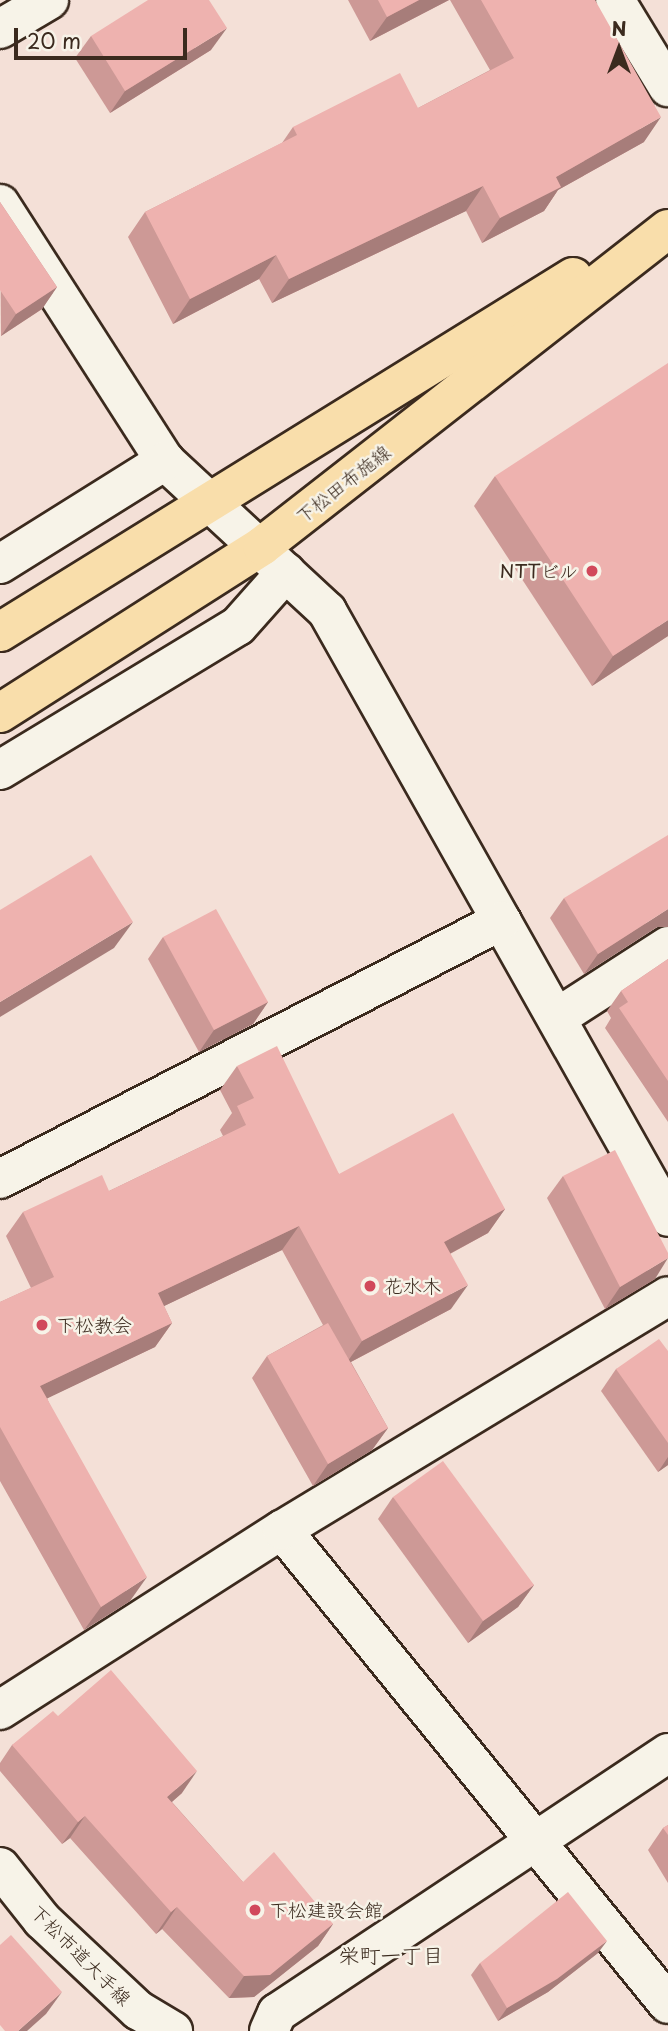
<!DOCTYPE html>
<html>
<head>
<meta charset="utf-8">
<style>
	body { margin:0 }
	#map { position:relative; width:668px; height:2031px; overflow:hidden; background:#f4e0d7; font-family:"Playpen Sans","Klee One",sans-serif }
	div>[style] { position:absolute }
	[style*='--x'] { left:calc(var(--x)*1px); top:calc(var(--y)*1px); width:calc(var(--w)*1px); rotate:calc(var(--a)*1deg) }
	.roads { filter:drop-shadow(2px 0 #3b2a1e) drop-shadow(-2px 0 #3b2a1e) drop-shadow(0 2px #3b2a1e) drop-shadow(0 -2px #3b2a1e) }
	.street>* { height:38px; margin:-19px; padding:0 19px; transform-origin:19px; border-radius:19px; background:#f7f3e8 }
	.secondary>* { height:38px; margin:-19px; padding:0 19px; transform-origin:19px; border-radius:19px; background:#f7f3e8 }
	.primary>* { height:38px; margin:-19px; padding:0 19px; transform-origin:19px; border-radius:19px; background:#f9deab }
	.wall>* { inset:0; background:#cd9996 }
	.shaded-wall>* { inset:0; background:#a77d7a }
	.building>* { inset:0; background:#eeb2af }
	.dots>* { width:19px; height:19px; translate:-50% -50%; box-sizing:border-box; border:4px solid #f7f3e8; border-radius:50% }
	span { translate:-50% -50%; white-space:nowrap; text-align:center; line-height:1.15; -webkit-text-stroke:5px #f7f3e8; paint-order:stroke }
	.street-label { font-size:19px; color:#3b2a1e }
	.poi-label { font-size:19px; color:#3b2a1e }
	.right { translate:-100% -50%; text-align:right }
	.left { translate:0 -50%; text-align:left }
	.neighbourhood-label { font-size:21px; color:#3b2a1e }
	.north { position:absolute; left:584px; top:14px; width:70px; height:70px; -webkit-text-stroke:5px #f7f3e8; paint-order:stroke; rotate:0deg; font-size:19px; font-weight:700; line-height:28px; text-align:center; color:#3b2a1e }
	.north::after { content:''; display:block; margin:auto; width:24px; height:32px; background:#3b2a1e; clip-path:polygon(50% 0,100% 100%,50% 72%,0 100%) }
	.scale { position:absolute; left:14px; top:28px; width:173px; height:32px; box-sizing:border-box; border:4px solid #3b2a1e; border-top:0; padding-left:9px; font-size:21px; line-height:24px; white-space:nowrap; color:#3b2a1e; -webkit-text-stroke:5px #f7f3e8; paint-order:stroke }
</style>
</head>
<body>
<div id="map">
	<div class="roads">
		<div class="street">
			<div style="--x:615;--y:0;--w:102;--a:58.7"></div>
			<div style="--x:0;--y:29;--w:57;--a:-30.6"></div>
			<div style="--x:0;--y:204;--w:305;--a:57.3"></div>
			<div style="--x:165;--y:461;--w:221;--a:42.8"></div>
			<div style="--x:327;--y:611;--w:695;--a:60.63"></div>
			<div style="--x:0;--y:564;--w:195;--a:-32"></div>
			<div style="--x:0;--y:770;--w:278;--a:-31.2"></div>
			<div style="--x:238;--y:626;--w:72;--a:-48.4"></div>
			<div style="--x:558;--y:1017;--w:131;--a:-32.8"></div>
			<div style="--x:0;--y:1179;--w:564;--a:-27.25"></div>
			<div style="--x:282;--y:1530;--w:611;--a:50.84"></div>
			<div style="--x:0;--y:1710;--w:335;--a:-32.6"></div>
			<div style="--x:282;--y:1530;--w:451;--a:-31.2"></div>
		</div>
		<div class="secondary">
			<div style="--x:0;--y:1867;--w:68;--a:51.6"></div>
			<div style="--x:42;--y:1920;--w:132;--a:43.2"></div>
			<div style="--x:138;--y:2010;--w:41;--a:31"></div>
			<div style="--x:269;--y:2031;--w:20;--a:-66"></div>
			<div style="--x:277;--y:2013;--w:470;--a:-33.6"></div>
		</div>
		<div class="primary">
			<div style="--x:0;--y:632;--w:674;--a:-31.78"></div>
			<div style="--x:0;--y:713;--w:311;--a:-32.5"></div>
			<div style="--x:262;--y:546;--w:515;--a:-37.98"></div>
		</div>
	</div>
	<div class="wall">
		<div style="clip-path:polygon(348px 0,449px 0,370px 41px)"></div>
		<div style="clip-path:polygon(450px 0,595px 0,644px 142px,558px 190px,544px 211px,482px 243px,466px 211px,272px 303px,259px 279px,173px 324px,128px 237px,145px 212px,282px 143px,293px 127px,418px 108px,490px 70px)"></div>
		<div style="clip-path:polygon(91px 36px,211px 50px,110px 113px,75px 58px)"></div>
		<div style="clip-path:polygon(0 202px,57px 287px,42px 309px,1px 336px)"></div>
		<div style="clip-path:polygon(495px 476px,668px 636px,592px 686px,474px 506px)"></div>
		<div style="clip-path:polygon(564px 898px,657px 927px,584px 974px,550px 918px)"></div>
		<div style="clip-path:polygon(163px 937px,268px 1002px,253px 1024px,199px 1052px,148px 959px)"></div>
		<div style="clip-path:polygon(668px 959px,668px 1122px,605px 1028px,611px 1018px,607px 1011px,621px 991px)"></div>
		<div style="clip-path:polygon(237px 1066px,339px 1174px,505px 1209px,488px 1233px,450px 1254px,451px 1309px,351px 1362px,388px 1428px,372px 1450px,313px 1486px,252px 1378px,267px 1356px,323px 1325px,282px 1250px,164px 1306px,172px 1323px,155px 1347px,47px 1398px,130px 1601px,84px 1630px,0 1481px,0 1302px,31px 1288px,6px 1236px,23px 1212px,109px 1191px,223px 1136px,220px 1130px,232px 1113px,220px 1090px)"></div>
		<div style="clip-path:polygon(563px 1176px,655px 1279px,605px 1309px,547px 1198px)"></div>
		<div style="clip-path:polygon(668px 1351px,668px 1465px,658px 1472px,601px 1391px,616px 1369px)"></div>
		<div style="clip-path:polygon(393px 1497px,534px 1585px,518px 1607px,468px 1643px,378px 1519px)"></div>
		<div style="clip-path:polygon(58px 1716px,182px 1793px,172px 1802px,243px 1882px,333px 1924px,318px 1946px,254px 1997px,229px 1998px,162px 1929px,156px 1934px,70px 1838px,62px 1844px,0 1771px,0 1763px,12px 1745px)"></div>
		<div style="clip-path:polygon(668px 1825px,668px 1883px,648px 1850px,663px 1828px)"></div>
		<div style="clip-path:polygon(598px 1953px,548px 1992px,498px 2021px,471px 1975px,480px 1963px)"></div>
	</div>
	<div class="shaded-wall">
		<div style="clip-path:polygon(419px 0,449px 0,370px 41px,387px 17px)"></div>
		<div style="clip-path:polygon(227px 28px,211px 50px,110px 113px,125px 91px)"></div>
		<div style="clip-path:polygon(661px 117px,644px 142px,558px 190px,544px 211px,482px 243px,500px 218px,556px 177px)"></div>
		<div style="clip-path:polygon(483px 186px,466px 211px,272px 303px,289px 279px)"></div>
		<div style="clip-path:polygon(276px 255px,259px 279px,173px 324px,190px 299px)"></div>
		<div style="clip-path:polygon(57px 287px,42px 309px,1px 336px,16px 314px)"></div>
		<div style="clip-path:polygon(668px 620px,668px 636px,592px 686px,613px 656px)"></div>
		<div style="clip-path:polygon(668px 909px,668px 927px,657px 927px,584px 974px,598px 954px)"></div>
		<div style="clip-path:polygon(133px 922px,114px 948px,0 1017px,0 1002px)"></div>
		<div style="clip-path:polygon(268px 1002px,253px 1024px,199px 1052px,214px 1030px)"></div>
		<div style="clip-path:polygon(505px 1209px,488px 1233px,427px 1266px,444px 1242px)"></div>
		<div style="clip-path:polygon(299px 1226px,282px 1250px,141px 1317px,158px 1293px)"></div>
		<div style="clip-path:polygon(668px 1258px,655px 1279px,605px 1309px,620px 1287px)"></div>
		<div style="clip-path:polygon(468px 1285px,451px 1309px,345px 1365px,362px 1341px)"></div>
		<div style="clip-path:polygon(172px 1323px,155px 1347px,23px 1410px,40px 1386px)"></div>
		<div style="clip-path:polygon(388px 1428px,372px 1450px,313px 1486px,328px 1464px)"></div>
		<div style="clip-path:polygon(668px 1457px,668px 1465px,658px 1472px)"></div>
		<div style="clip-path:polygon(147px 1577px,130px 1601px,84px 1630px,101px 1607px)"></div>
		<div style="clip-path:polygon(534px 1585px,518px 1607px,468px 1643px,483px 1621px)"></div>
		<div style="clip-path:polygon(197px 1771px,182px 1793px,152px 1819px,167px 1797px)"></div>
		<div style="clip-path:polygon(85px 1816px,70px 1838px,62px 1844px,78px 1822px)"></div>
		<div style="clip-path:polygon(177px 1907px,162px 1929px,156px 1934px,171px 1912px)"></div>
		<div style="clip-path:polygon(333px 1924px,318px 1946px,254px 1997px,229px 1998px,244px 1976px)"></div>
		<div style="clip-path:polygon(607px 1941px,598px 1953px,548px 1992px,498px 2021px,507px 2008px)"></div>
		<div style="clip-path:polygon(62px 1992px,46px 2014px,27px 2031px,18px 2031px)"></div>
	</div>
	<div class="building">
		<div style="clip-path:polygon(148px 0,209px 0,227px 28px,125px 91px,91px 36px)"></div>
		<div style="clip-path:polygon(378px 0,419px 0,387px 17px)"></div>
		<div style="clip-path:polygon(481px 0,595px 0,661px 117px,556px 177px,561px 187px,500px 218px,483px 186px,289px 279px,276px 255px,190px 299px,145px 212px,297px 135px,293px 127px,400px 73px,418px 108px,514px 58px)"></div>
		<div style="clip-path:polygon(0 202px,57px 287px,16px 314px,0 290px)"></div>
		<div style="clip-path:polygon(668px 363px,668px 620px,613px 656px,495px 476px)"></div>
		<div style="clip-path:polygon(668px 835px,668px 909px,598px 954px,564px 898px)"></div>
		<div style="clip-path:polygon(91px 855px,133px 922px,0 1002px,0 910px)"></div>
		<div style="clip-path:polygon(216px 909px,268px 1002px,214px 1030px,163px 937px)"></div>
		<div style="clip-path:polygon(668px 959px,668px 1081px,619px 1008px,628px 1002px,621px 991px)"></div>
		<div style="clip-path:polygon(277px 1046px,339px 1174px,453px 1113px,505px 1209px,444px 1242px,468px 1285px,362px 1341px,299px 1226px,158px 1293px,172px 1323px,40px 1386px,147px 1577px,101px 1607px,0 1427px,0 1302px,54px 1277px,23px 1212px,102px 1175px,109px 1191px,246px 1125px,237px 1106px,254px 1098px,237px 1066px)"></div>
		<div style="clip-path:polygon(615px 1150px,668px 1253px,668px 1258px,620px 1287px,563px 1176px)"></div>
		<div style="clip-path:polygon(328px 1323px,388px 1428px,328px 1464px,267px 1356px)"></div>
		<div style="clip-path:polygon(659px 1339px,668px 1351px,668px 1443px,616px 1369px)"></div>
		<div style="clip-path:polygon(443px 1461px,534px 1585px,483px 1621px,393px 1497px)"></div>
		<div style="clip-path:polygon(111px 1670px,197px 1771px,167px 1797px,243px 1882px,274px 1852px,333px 1924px,270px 1975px,244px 1976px,177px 1907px,171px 1912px,85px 1816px,78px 1822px,12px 1745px,53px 1711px,58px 1716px)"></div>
		<div style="clip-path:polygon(668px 1825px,668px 1835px,663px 1828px)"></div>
		<div style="clip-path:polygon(568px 1892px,607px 1941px,557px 1979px,507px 2008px,480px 1963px)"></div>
		<div style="clip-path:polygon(11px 1935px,62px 1992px,18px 2031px,5px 2031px,0 2025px,0 1945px)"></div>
	</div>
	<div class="dots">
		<div style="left:592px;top:571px;background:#d1495b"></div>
		<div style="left:370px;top:1286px;background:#d1495b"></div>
		<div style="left:42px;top:1325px;background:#d1495b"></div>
		<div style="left:255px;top:1910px;background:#d1495b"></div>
	</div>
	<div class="street-label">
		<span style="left:343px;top:484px;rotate:-38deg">下松田布施線</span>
		<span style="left:81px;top:1955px;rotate:45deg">下松市道大手線</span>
	</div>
	<div class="poi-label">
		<span class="right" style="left:578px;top:571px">NTTビル</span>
		<span class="left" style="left:384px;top:1286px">花水木</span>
		<span class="left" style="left:56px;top:1325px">下松教会</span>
		<span class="left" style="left:269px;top:1910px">下松建設会館</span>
	</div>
	<div class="neighbourhood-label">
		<span style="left:391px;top:1954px">栄町一丁目</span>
	</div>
	<div class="north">N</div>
	<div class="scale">20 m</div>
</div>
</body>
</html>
